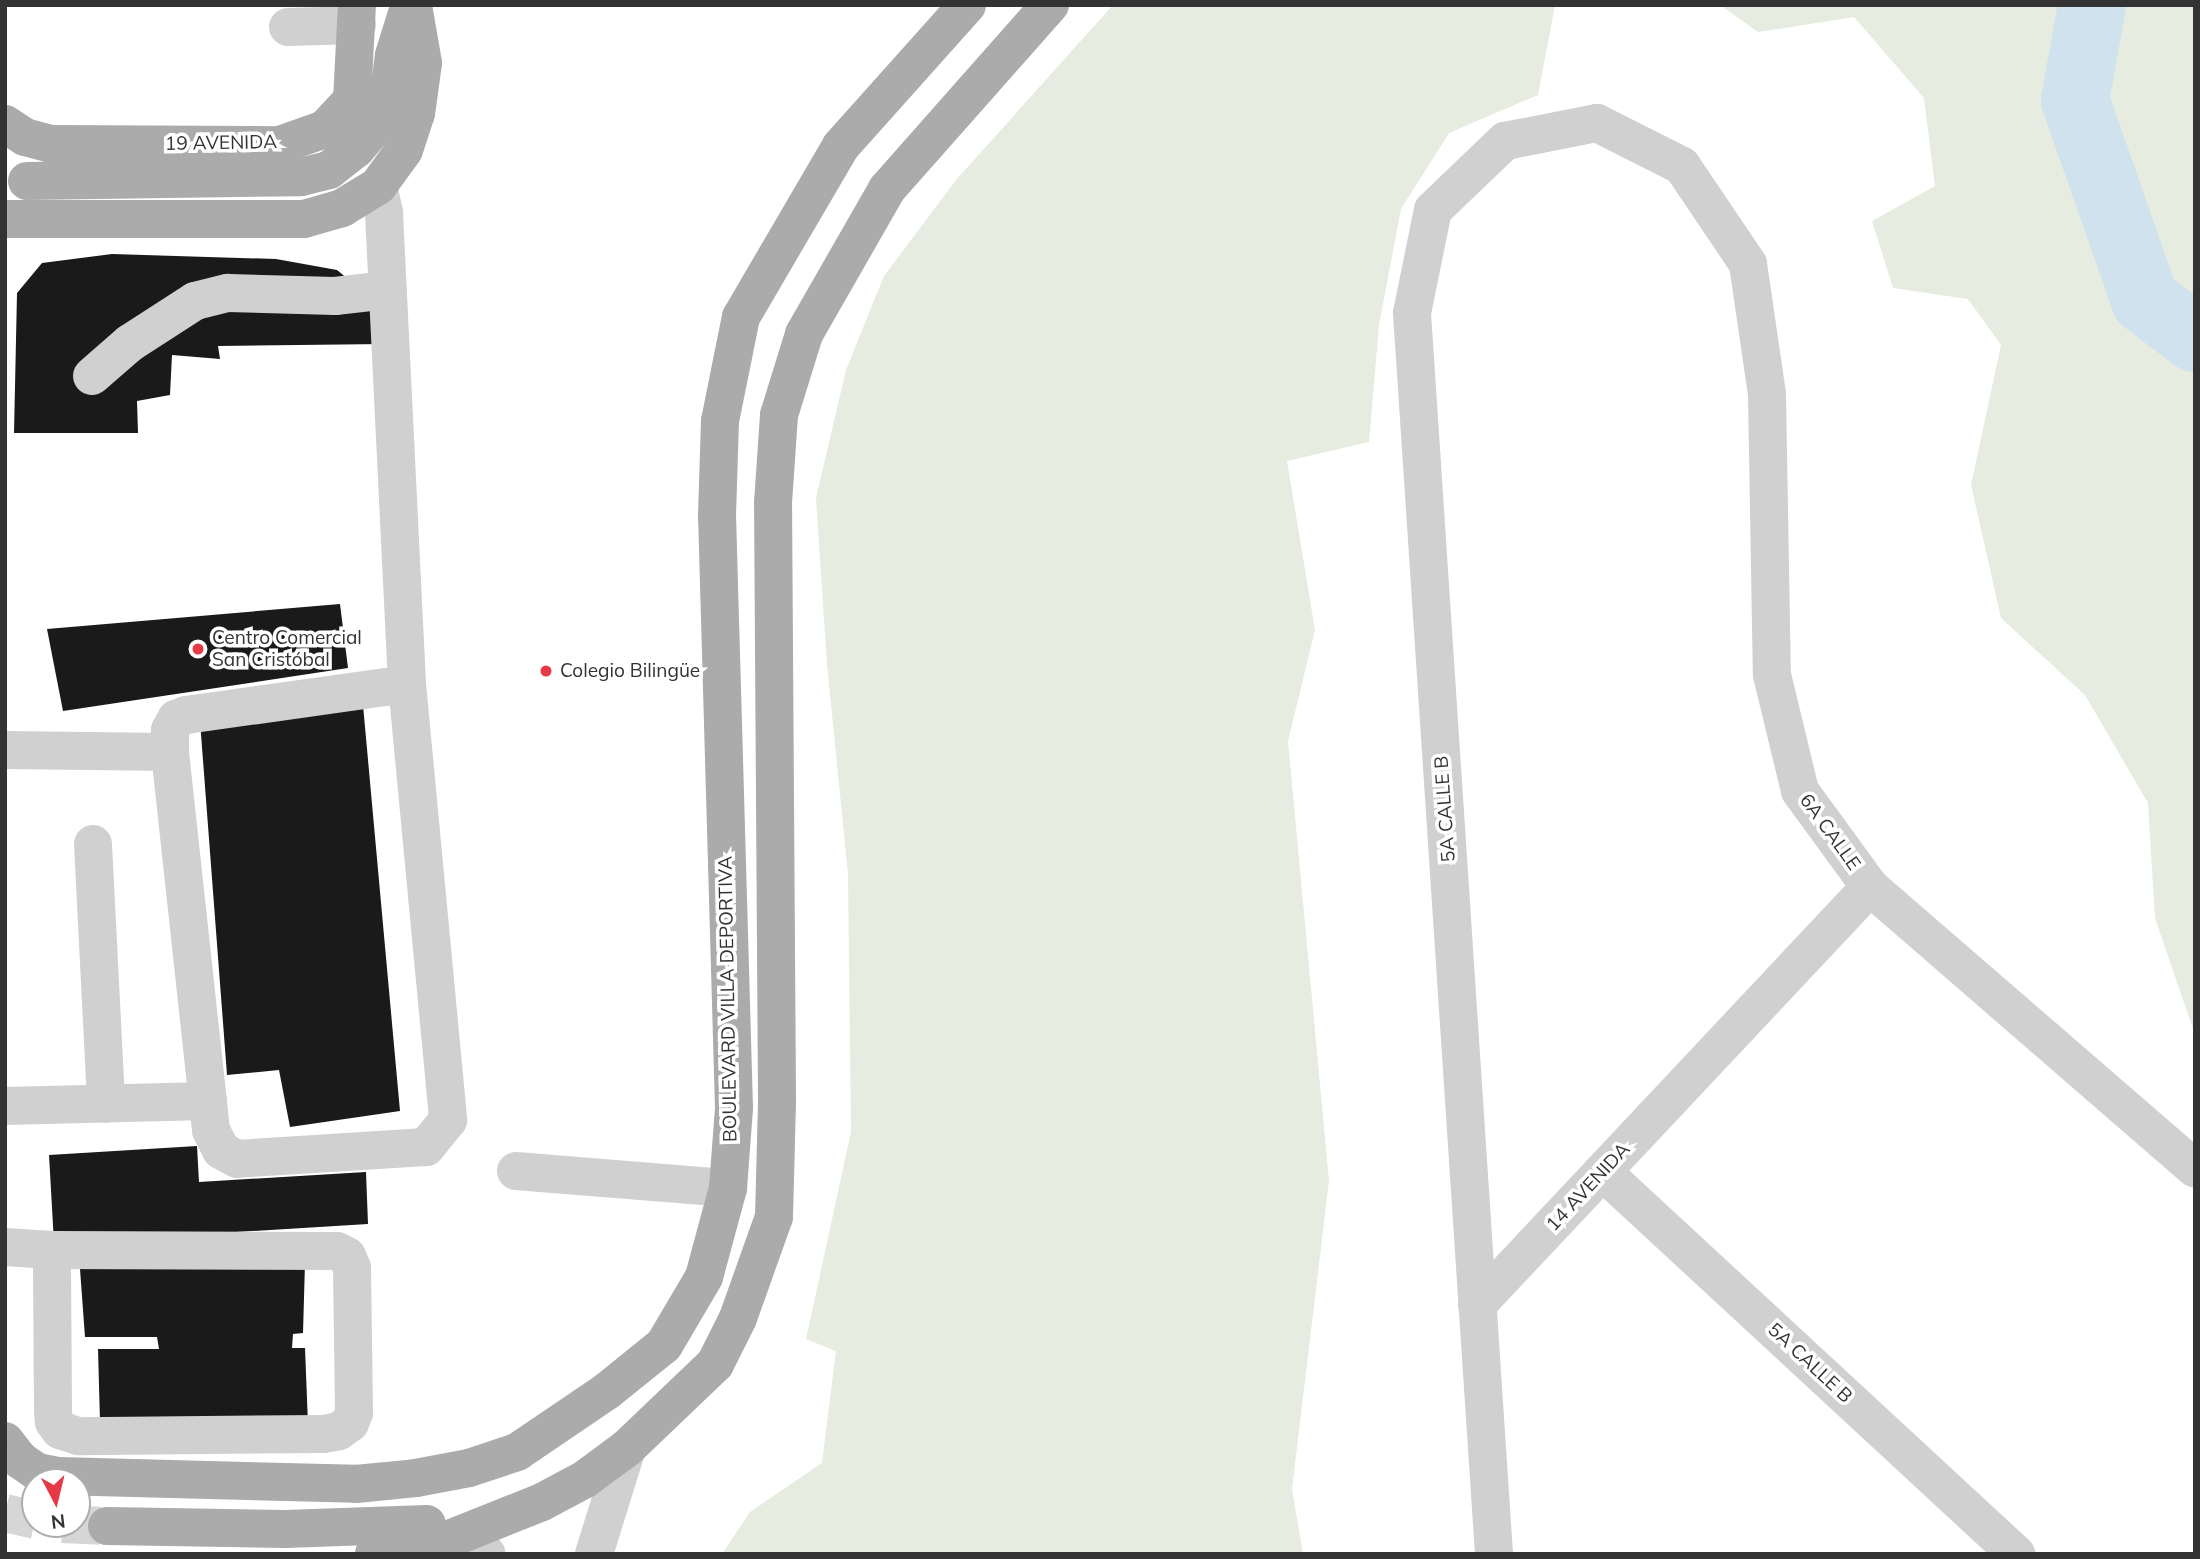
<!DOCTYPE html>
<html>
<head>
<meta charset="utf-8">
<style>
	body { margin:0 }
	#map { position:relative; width:2200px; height:1559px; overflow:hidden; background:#fff; font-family:Mulish,sans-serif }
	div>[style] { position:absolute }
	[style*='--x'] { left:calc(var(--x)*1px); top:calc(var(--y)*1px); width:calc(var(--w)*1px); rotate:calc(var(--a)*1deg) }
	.green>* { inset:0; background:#e6ecdf }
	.river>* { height:68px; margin:-34px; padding:0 34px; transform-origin:34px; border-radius:34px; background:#cfe2ee }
	.building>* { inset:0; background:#1a1a1a }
	.major-tunnel>* { height:38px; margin-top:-19px; transform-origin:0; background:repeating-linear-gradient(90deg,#d6d6d6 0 38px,transparent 0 57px) }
	.minor>* { height:38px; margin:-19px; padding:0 19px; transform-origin:19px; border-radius:19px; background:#d0d0d0 }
	.major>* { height:38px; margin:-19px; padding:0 19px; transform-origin:19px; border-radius:19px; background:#ababab }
	.dots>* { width:19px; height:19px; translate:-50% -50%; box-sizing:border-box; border:4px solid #fff; border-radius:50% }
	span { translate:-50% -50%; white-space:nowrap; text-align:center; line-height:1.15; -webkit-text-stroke:7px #fff; paint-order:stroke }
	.street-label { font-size:19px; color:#333 }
	.poi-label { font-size:19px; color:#333 }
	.left { translate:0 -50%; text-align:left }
	.frame { position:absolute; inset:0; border:7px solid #333; pointer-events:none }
	.north { position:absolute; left:21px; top:1468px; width:70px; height:70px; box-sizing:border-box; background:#fff; border:2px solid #adadad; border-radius:50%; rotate:173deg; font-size:19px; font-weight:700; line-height:28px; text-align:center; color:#333 }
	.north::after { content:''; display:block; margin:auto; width:24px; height:32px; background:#e63946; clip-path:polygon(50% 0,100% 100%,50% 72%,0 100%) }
</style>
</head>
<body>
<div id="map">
	<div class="green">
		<div style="clip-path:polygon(1113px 5px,1555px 5px,1538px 95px,1449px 133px,1401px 209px,1379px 325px,1369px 442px,1287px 461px,1315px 630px,1288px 741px,1329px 1181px,1292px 1489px,1303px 1554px,722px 1554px,750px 1512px,822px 1463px,836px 1351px,806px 1339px,851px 1132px,848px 874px,827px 664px,816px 498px,846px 370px,884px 276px,956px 180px)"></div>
		<div style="clip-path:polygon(1720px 5px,2195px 5px,2195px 1035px,2155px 918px,2148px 803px,2085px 695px,2001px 618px,1971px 485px,2001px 345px,1968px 299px,1893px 288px,1872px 221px,1935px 186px,1924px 98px,1854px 17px,1758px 32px)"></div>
	</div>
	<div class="river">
		<div style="--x:2092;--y:5;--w:97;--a:100.1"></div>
		<div style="--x:2075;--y:100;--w:212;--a:70.7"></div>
		<div style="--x:2145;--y:300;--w:63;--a:37.2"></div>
	</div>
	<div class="building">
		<div style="clip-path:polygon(112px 254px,276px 259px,337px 270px,360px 289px,385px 344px,218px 346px,220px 359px,172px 355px,170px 395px,137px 401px,138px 433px,14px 433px,17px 293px,42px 263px)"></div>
		<div style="clip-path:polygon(340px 604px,348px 668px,63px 711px,47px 629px)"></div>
		<div style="clip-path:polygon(363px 705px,400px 1111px,290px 1127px,279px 1070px,227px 1075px,200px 721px)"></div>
		<div style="clip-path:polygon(197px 1146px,199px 1182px,366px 1172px,368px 1224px,54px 1243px,49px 1155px)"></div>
		<div style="clip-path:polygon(305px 1263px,303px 1333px,293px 1334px,292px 1348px,305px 1348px,308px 1424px,100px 1422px,98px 1349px,159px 1349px,157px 1337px,85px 1337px,80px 1269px)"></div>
	</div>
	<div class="major-tunnel">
		<div style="--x:5;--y:1513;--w:31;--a:13"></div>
		<div style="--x:62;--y:1524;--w:45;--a:2.5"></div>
	</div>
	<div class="minor">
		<div style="--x:288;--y:27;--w:69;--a:-1.7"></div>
		<div style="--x:378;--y:186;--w:28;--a:77"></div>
		<div style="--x:384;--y:213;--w:472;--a:87.2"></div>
		<div style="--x:407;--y:684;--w:438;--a:84.6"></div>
		<div style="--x:448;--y:1120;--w:35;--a:129"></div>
		<div style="--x:426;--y:1147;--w:189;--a:176.4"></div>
		<div style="--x:237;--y:1159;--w:18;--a:-151"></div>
		<div style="--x:221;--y:1150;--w:22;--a:-117"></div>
		<div style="--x:211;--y:1130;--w:380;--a:-96.2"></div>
		<div style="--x:170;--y:752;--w:22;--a:-90"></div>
		<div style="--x:170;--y:730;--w:13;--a:-61"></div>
		<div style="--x:176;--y:719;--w:11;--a:-22"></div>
		<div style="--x:186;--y:715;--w:223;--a:-8"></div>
		<div style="--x:92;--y:376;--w:50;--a:-41"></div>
		<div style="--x:130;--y:343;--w:77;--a:-32.9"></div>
		<div style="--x:195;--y:301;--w:34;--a:-14"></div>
		<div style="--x:228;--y:293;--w:107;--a:1.6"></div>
		<div style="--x:335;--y:296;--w:53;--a:-6.5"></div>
		<div style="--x:5;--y:750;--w:165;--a:0.7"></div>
		<div style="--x:93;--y:844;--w:260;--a:87.1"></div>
		<div style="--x:5;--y:1106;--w:203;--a:-1.4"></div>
		<div style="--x:516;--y:1171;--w:213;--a:4.6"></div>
		<div style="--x:1603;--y:1172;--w:563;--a:42.77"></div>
		<div style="--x:5;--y:1247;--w:47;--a:3.7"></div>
		<div style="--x:52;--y:1250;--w:285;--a:0.2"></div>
		<div style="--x:337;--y:1251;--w:11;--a:27"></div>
		<div style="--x:347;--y:1256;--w:13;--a:67"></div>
		<div style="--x:352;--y:1268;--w:145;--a:89.2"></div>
		<div style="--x:354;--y:1413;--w:11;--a:112"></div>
		<div style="--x:350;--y:1423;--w:14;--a:144"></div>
		<div style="--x:339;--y:1431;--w:16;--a:169"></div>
		<div style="--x:323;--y:1434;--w:245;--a:179.5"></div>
		<div style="--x:78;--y:1436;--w:19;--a:-162"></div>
		<div style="--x:60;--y:1430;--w:10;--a:-127"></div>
		<div style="--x:54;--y:1422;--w:12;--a:-95"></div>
		<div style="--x:53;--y:1410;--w:160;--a:-90.4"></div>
		<div style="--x:1477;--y:1305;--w:574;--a:-46.77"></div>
		<div style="--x:447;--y:1540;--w:42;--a:19.3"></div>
		<div style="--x:594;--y:1554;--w:111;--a:-72.7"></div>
		<div style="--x:1494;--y:1554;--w:1244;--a:-93.78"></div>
		<div style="--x:1412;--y:313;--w:105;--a:-78.5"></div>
		<div style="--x:1433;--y:210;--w:100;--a:-43.8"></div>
		<div style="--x:1505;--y:141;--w:94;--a:-11.1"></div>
		<div style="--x:1597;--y:123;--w:95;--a:26.8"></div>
		<div style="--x:1682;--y:166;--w:118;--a:56"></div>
		<div style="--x:1748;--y:264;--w:132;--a:81.7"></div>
		<div style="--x:1767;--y:395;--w:280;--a:89"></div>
		<div style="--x:1772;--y:675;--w:119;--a:76.4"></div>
		<div style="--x:1800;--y:791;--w:119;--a:53.9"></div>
		<div style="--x:1870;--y:887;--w:430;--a:40.9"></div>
	</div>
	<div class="major">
		<div style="--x:5;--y:124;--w:24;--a:33"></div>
		<div style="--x:25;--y:137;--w:27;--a:15"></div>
		<div style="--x:51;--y:144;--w:229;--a:0.3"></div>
		<div style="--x:280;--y:145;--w:48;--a:-19.6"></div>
		<div style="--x:325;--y:129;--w:40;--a:-47"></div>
		<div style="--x:352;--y:100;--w:95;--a:-87"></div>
		<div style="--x:27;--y:181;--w:274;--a:-0.8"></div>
		<div style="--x:301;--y:177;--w:29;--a:-14"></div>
		<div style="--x:329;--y:170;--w:34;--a:-38"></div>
		<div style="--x:356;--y:149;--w:30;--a:-50"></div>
		<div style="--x:375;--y:126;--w:30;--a:-64"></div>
		<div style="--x:388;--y:99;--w:44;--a:-82.2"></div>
		<div style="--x:394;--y:55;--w:50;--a:-72.6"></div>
		<div style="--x:5;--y:219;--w:299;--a:0"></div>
		<div style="--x:304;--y:219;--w:40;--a:-16"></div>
		<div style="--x:342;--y:208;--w:42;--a:-31.4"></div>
		<div style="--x:378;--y:186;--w:44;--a:-54.2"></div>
		<div style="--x:404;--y:150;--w:38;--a:-72"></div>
		<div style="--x:416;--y:114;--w:51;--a:-82.2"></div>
		<div style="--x:423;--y:63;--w:59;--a:-99.8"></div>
		<div style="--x:5;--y:1441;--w:24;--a:52"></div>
		<div style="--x:20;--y:1460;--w:21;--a:35"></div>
		<div style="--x:37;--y:1472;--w:21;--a:11"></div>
		<div style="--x:58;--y:1476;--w:298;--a:1.5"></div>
		<div style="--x:356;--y:1484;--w:60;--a:-5.7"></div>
		<div style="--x:416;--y:1478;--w:54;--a:-10.7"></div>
		<div style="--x:469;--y:1468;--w:51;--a:-18.4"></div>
		<div style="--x:517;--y:1452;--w:109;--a:-34.1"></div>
		<div style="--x:607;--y:1391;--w:73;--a:-38.9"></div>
		<div style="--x:664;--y:1345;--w:79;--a:-59.5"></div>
		<div style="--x:704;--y:1277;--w:92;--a:-74.9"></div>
		<div style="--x:728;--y:1188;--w:80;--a:-85.7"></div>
		<div style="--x:734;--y:1108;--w:592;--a:-91.64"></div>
		<div style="--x:717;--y:516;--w:95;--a:-88.2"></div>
		<div style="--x:720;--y:421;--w:106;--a:-78.6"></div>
		<div style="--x:741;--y:317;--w:198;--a:-59.7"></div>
		<div style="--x:841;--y:146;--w:189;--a:-48.2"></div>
		<div style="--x:107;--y:1526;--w:178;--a:1"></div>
		<div style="--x:285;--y:1529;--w:142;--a:-2"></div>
		<div style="--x:374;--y:1554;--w:74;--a:-10.9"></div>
		<div style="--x:447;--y:1540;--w:102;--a:-21.8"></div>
		<div style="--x:542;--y:1502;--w:49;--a:-28.1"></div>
		<div style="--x:585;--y:1479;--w:52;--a:-36.4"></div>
		<div style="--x:627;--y:1448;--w:122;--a:-43.7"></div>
		<div style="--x:715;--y:1364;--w:51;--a:-63.4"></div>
		<div style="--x:738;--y:1318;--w:107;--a:-70.4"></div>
		<div style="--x:774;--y:1217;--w:118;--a:-88.5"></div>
		<div style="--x:777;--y:1099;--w:596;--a:-90.38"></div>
		<div style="--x:773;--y:503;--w:88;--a:-86.1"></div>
		<div style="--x:779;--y:415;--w:85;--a:-72.8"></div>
		<div style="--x:804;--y:334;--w:167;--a:-60.2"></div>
		<div style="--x:887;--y:189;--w:246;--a:-48.5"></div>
	</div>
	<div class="dots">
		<div style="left:198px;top:649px;background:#e63946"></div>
		<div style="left:546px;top:671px;background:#e63946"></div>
	</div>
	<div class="street-label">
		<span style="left:221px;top:143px;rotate:-1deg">19 AVENIDA</span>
		<span style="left:1445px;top:809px;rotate:-94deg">5A CALLE B</span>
		<span style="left:1830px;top:832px;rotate:54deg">6A CALLE</span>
		<span style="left:728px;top:999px;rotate:-91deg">BOULEVARD VILLA DEPORTIVA</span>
		<span style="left:1588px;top:1187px;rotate:-47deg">14 AVENIDA</span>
		<span style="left:1810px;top:1363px;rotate:43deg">5A CALLE B</span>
	</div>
	<div class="poi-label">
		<span class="left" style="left:212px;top:649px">Centro Comercial<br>San Cristóbal</span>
		<span class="left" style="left:560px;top:671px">Colegio Bilingüe</span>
	</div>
	<div class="frame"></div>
	<div class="north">N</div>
</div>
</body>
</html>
